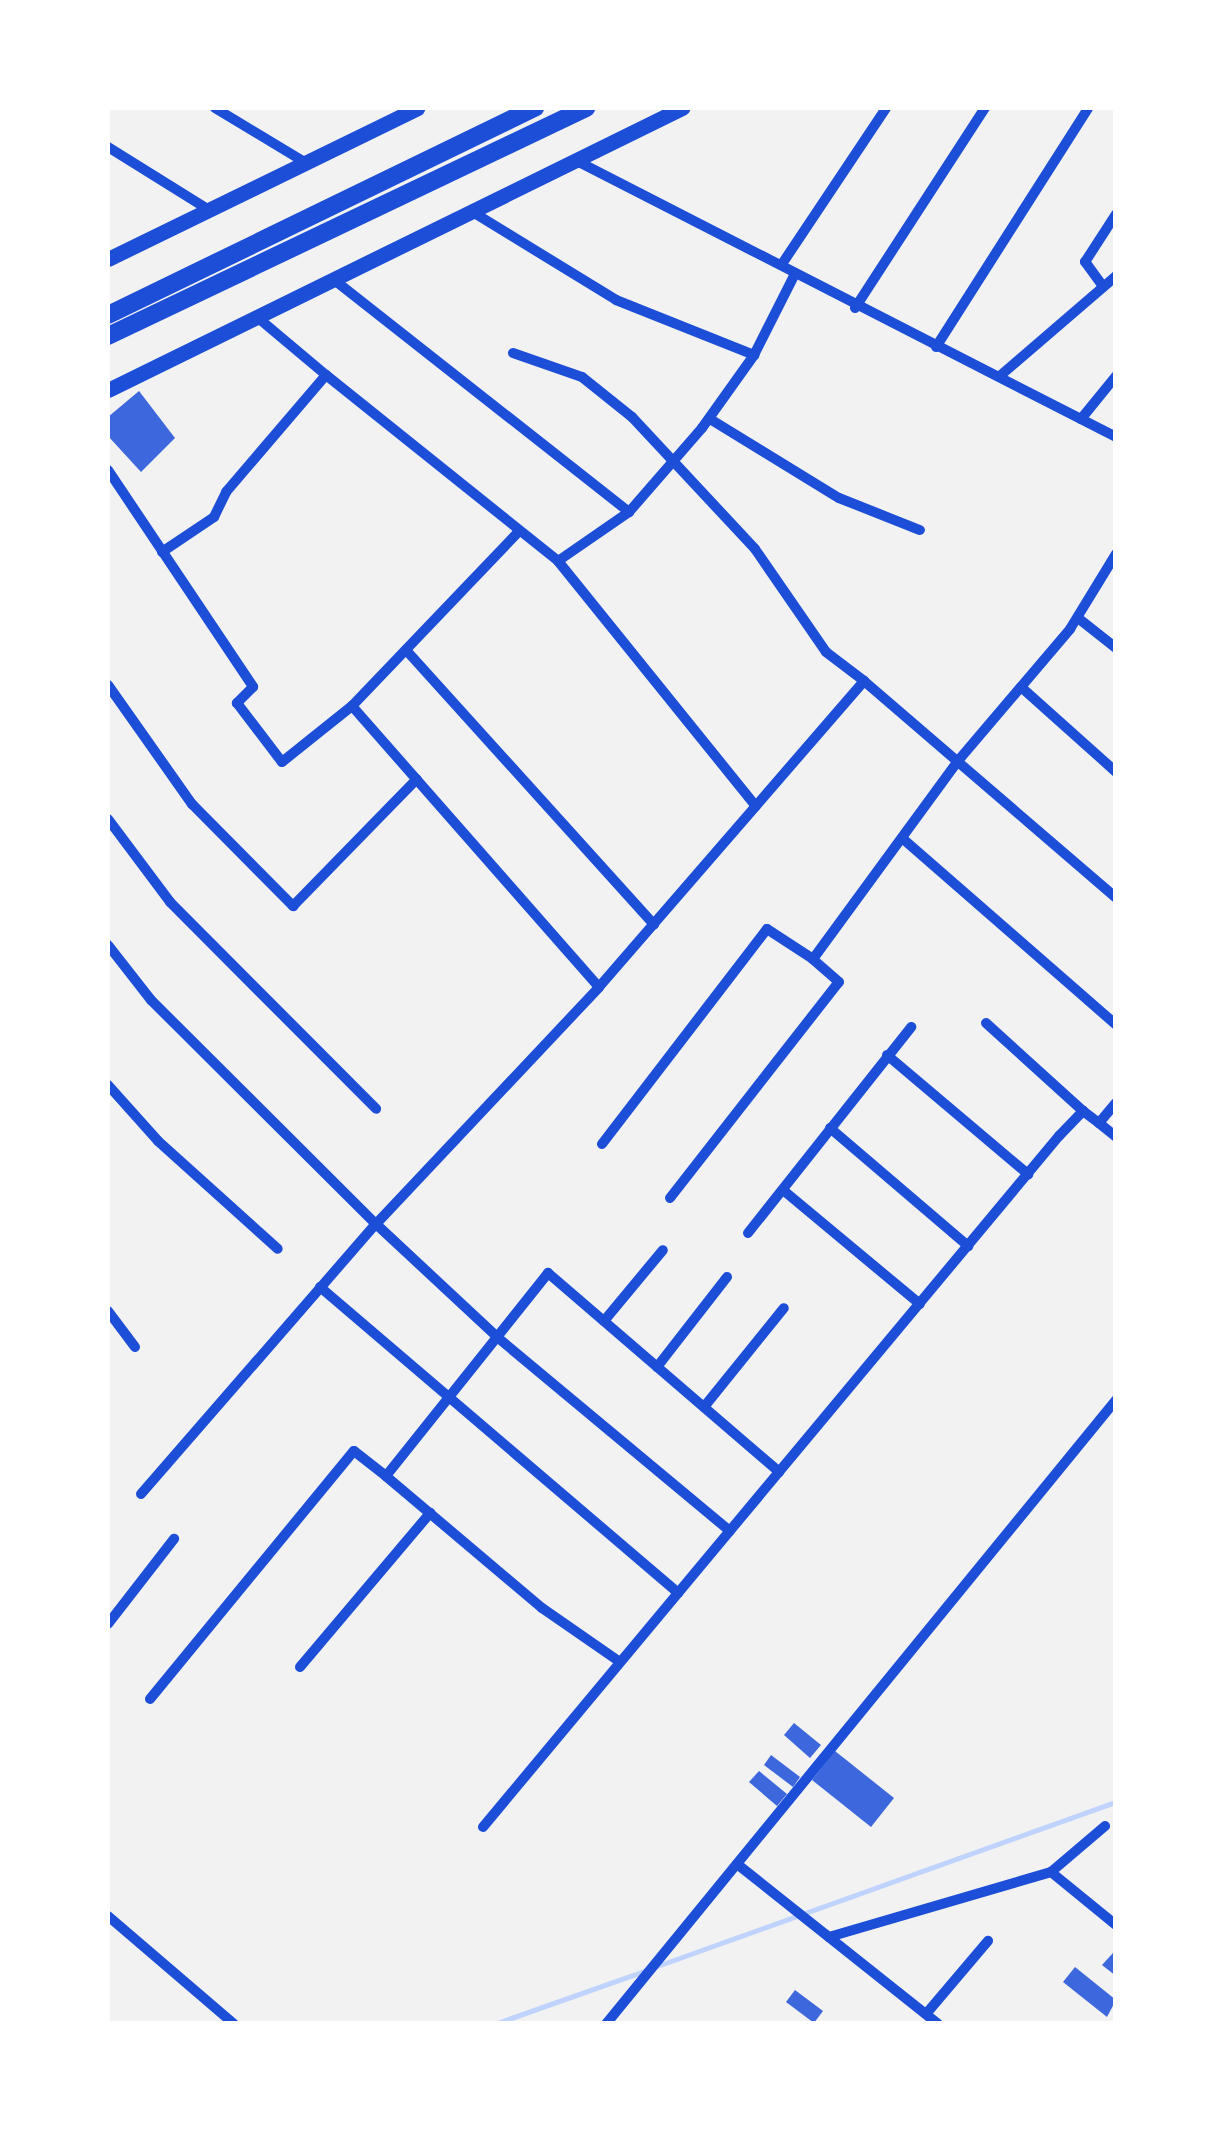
<!DOCTYPE html>
<html>
<head>
<meta charset="utf-8">
<style>
	body { margin:0 }
	#map { position:relative; width:1223px; height:2131px; overflow:hidden; background:#f2f2f2; font-family:"Archivo Narrow",sans-serif }
	div>[style] { position:absolute }
	[style*='--x'] { left:calc(var(--x)*1px); top:calc(var(--y)*1px); width:calc(var(--w)*1px); rotate:calc(var(--a)*1deg) }
	.stream>* { height:5px; margin:-2.5px; padding:0 2.5px; transform-origin:2.5px; border-radius:2.5px; background:#bfd3fe }
	.building>* { inset:0; background:#3d67dc }
	.minor>* { height:10px; margin:-5px; padding:0 5px; transform-origin:5px; border-radius:5px; background:#1d4ed8 }
	.secondary>* { height:15px; margin:-7.5px; padding:0 7.5px; transform-origin:7.5px; border-radius:7.5px; background:#1d4ed8 }
	.motorway>* { height:18px; margin:-9px; padding:0 9px; transform-origin:9px; border-radius:9px; background:#1d4ed8 }
	span { translate:-50% -50%; white-space:nowrap; text-align:center; line-height:1.15; -webkit-text-stroke:10px #fff; paint-order:stroke }
	.frame { position:absolute; inset:0; border:110px solid #fff; pointer-events:none }
</style>
</head>
<body>
<div id="map">
	<div class="stream">
		<div style="--x:657;--y:1966;--w:487;--a:-19.7"></div>
		<div style="--x:494;--y:2024;--w:162;--a:-19.4"></div>
	</div>
	<div class="building">
		<div style="clip-path:polygon(139px 391px,175px 438px,141px 472px,108px 436px,108px 417px)"></div>
		<div style="clip-path:polygon(794px 1723px,821px 1745px,810px 1758px,784px 1735px)"></div>
		<div style="clip-path:polygon(835px 1751px,894px 1798px,871px 1827px,812px 1780px)"></div>
		<div style="clip-path:polygon(771px 1755px,800px 1777px,793px 1787px,764px 1765px)"></div>
		<div style="clip-path:polygon(759px 1771px,787px 1794px,777px 1806px,749px 1782px)"></div>
		<div style="clip-path:polygon(1113px 1953px,1116px 1955px,1116px 1976px,1102px 1965px)"></div>
		<div style="clip-path:polygon(1075px 1967px,1116px 2000px,1107px 2017px,1063px 1982px)"></div>
		<div style="clip-path:polygon(795px 1990px,823px 2011px,814px 2023px,786px 2002px)"></div>
	</div>
	<div class="minor">
		<div style="--x:215;--y:108;--w:106;--a:31.1"></div>
		<div style="--x:108;--y:147;--w:121;--a:31.9"></div>
		<div style="--x:575;--y:160;--w:608;--a:27.11"></div>
		<div style="--x:471;--y:211;--w:170;--a:31.5"></div>
		<div style="--x:616;--y:300;--w:149;--a:21.7"></div>
		<div style="--x:782;--y:264;--w:187;--a:-56.3"></div>
		<div style="--x:333;--y:279;--w:377;--a:38.2"></div>
		<div style="--x:1102;--y:285;--w:29;--a:-126"></div>
		<div style="--x:1085;--y:262;--w:57;--a:-57.1"></div>
		<div style="--x:855;--y:308;--w:239;--a:-57"></div>
		<div style="--x:936;--y:347;--w:283;--a:-57.5"></div>
		<div style="--x:513;--y:353;--w:73;--a:19.2"></div>
		<div style="--x:582;--y:377;--w:64;--a:38.7"></div>
		<div style="--x:632;--y:417;--w:180;--a:47"></div>
		<div style="--x:755;--y:549;--w:125;--a:55.4"></div>
		<div style="--x:826;--y:652;--w:48;--a:37.3"></div>
		<div style="--x:326;--y:375;--w:297;--a:38.7"></div>
		<div style="--x:558;--y:561;--w:315;--a:51.1"></div>
		<div style="--x:1001;--y:375;--w:152;--a:-40.7"></div>
		<div style="--x:710;--y:419;--w:151;--a:31.5"></div>
		<div style="--x:839;--y:498;--w:87;--a:21.6"></div>
		<div style="--x:1081;--y:419;--w:55;--a:-50.9"></div>
		<div style="--x:108;--y:470;--w:261;--a:56.2"></div>
		<div style="--x:253;--y:687;--w:23;--a:135"></div>
		<div style="--x:237;--y:703;--w:74;--a:52.7"></div>
		<div style="--x:282;--y:762;--w:90;--a:-38.7"></div>
		<div style="--x:352;--y:706;--w:374;--a:48.7"></div>
		<div style="--x:162;--y:552;--w:63;--a:-33.9"></div>
		<div style="--x:214;--y:517;--w:28;--a:-64"></div>
		<div style="--x:226;--y:492;--w:154;--a:-49.5"></div>
		<div style="--x:326;--y:375;--w:90;--a:-140"></div>
		<div style="--x:558;--y:561;--w:86;--a:-34.6"></div>
		<div style="--x:629;--y:512;--w:111;--a:-49"></div>
		<div style="--x:702;--y:428;--w:90;--a:-54.5"></div>
		<div style="--x:754;--y:355;--w:91;--a:-63.2"></div>
		<div style="--x:1078;--y:618;--w:48;--a:38.3"></div>
		<div style="--x:406;--y:650;--w:370;--a:47.9"></div>
		<div style="--x:108;--y:685;--w:146;--a:54.8"></div>
		<div style="--x:192;--y:804;--w:144;--a:45.3"></div>
		<div style="--x:293;--y:906;--w:177;--a:-45.7"></div>
		<div style="--x:1021;--y:687;--w:127;--a:41.8"></div>
		<div style="--x:352;--y:706;--w:242;--a:-46.3"></div>
		<div style="--x:108;--y:819;--w:104;--a:53.2"></div>
		<div style="--x:170;--y:902;--w:292;--a:45.1"></div>
		<div style="--x:902;--y:838;--w:284;--a:41.1"></div>
		<div style="--x:108;--y:945;--w:70;--a:52"></div>
		<div style="--x:151;--y:1000;--w:317;--a:44.9"></div>
		<div style="--x:376;--y:1224;--w:325;--a:-46.7"></div>
		<div style="--x:599;--y:987;--w:405;--a:-49.1"></div>
		<div style="--x:864;--y:681;--w:333;--a:40.7"></div>
		<div style="--x:986;--y:1023;--w:131;--a:42.2"></div>
		<div style="--x:887;--y:1055;--w:185;--a:40.2"></div>
		<div style="--x:108;--y:1085;--w:75;--a:48.2"></div>
		<div style="--x:158;--y:1141;--w:161;--a:42"></div>
		<div style="--x:1099;--y:1123;--w:22;--a:39"></div>
		<div style="--x:830;--y:1128;--w:182;--a:40.5"></div>
		<div style="--x:602;--y:1144;--w:271;--a:-52.5"></div>
		<div style="--x:767;--y:929;--w:55;--a:33.1"></div>
		<div style="--x:813;--y:959;--w:244;--a:-53.8"></div>
		<div style="--x:957;--y:762;--w:175;--a:-49.6"></div>
		<div style="--x:1070;--y:629;--w:88;--a:-58.5"></div>
		<div style="--x:783;--y:1190;--w:178;--a:39.8"></div>
		<div style="--x:670;--y:1198;--w:274;--a:-52"></div>
		<div style="--x:839;--y:982;--w:35;--a:-139"></div>
		<div style="--x:748;--y:1233;--w:263;--a:-51.6"></div>
		<div style="--x:320;--y:1287;--w:471;--a:40.5"></div>
		<div style="--x:108;--y:1311;--w:45;--a:53.1"></div>
		<div style="--x:604;--y:1321;--w:92;--a:-50.3"></div>
		<div style="--x:657;--y:1367;--w:114;--a:-52.1"></div>
		<div style="--x:704;--y:1407;--w:127;--a:-51.1"></div>
		<div style="--x:141;--y:1494;--w:358;--a:-49"></div>
		<div style="--x:376;--y:1224;--w:166;--a:43"></div>
		<div style="--x:497;--y:1337;--w:303;--a:39.8"></div>
		<div style="--x:108;--y:1624;--w:108;--a:-52.2"></div>
		<div style="--x:620;--y:1662;--w:95;--a:-145.3"></div>
		<div style="--x:542;--y:1608;--w:204;--a:-139.8"></div>
		<div style="--x:386;--y:1476;--w:260;--a:-51.4"></div>
		<div style="--x:548;--y:1273;--w:305;--a:40.7"></div>
		<div style="--x:300;--y:1667;--w:202;--a:-49.8"></div>
		<div style="--x:150;--y:1699;--w:321;--a:-50.6"></div>
		<div style="--x:354;--y:1451;--w:41;--a:38"></div>
		<div style="--x:483;--y:1827;--w:900;--a:-50.19"></div>
		<div style="--x:1059;--y:1136;--w:35;--a:-46"></div>
		<div style="--x:1083;--y:1111;--w:20;--a:37"></div>
		<div style="--x:1099;--y:1123;--w:26;--a:-50"></div>
		<div style="--x:737;--y:1864;--w:257;--a:38.5"></div>
		<div style="--x:1051;--y:1872;--w:84;--a:39.2"></div>
		<div style="--x:108;--y:1916;--w:166;--a:40.6"></div>
		<div style="--x:829;--y:1937;--w:231;--a:-16.3"></div>
		<div style="--x:1051;--y:1872;--w:71;--a:-40.4"></div>
		<div style="--x:926;--y:2014;--w:96;--a:-49.7"></div>
		<div style="--x:606;--y:2024;--w:806;--a:-50.74"></div>
	</div>
	<div class="secondary">
		<div style="--x:108;--y:259;--w:344;--a:-26"></div>
		<div style="--x:108;--y:390;--w:640;--a:-26.16"></div>
	</div>
	<div class="motorway">
		<div style="--x:108;--y:315;--w:475;--a:-25.9"></div>
		<div style="--x:108;--y:336;--w:530;--a:-25.5"></div>
	</div>
	<div class="frame"></div>
</div>
</body>
</html>
